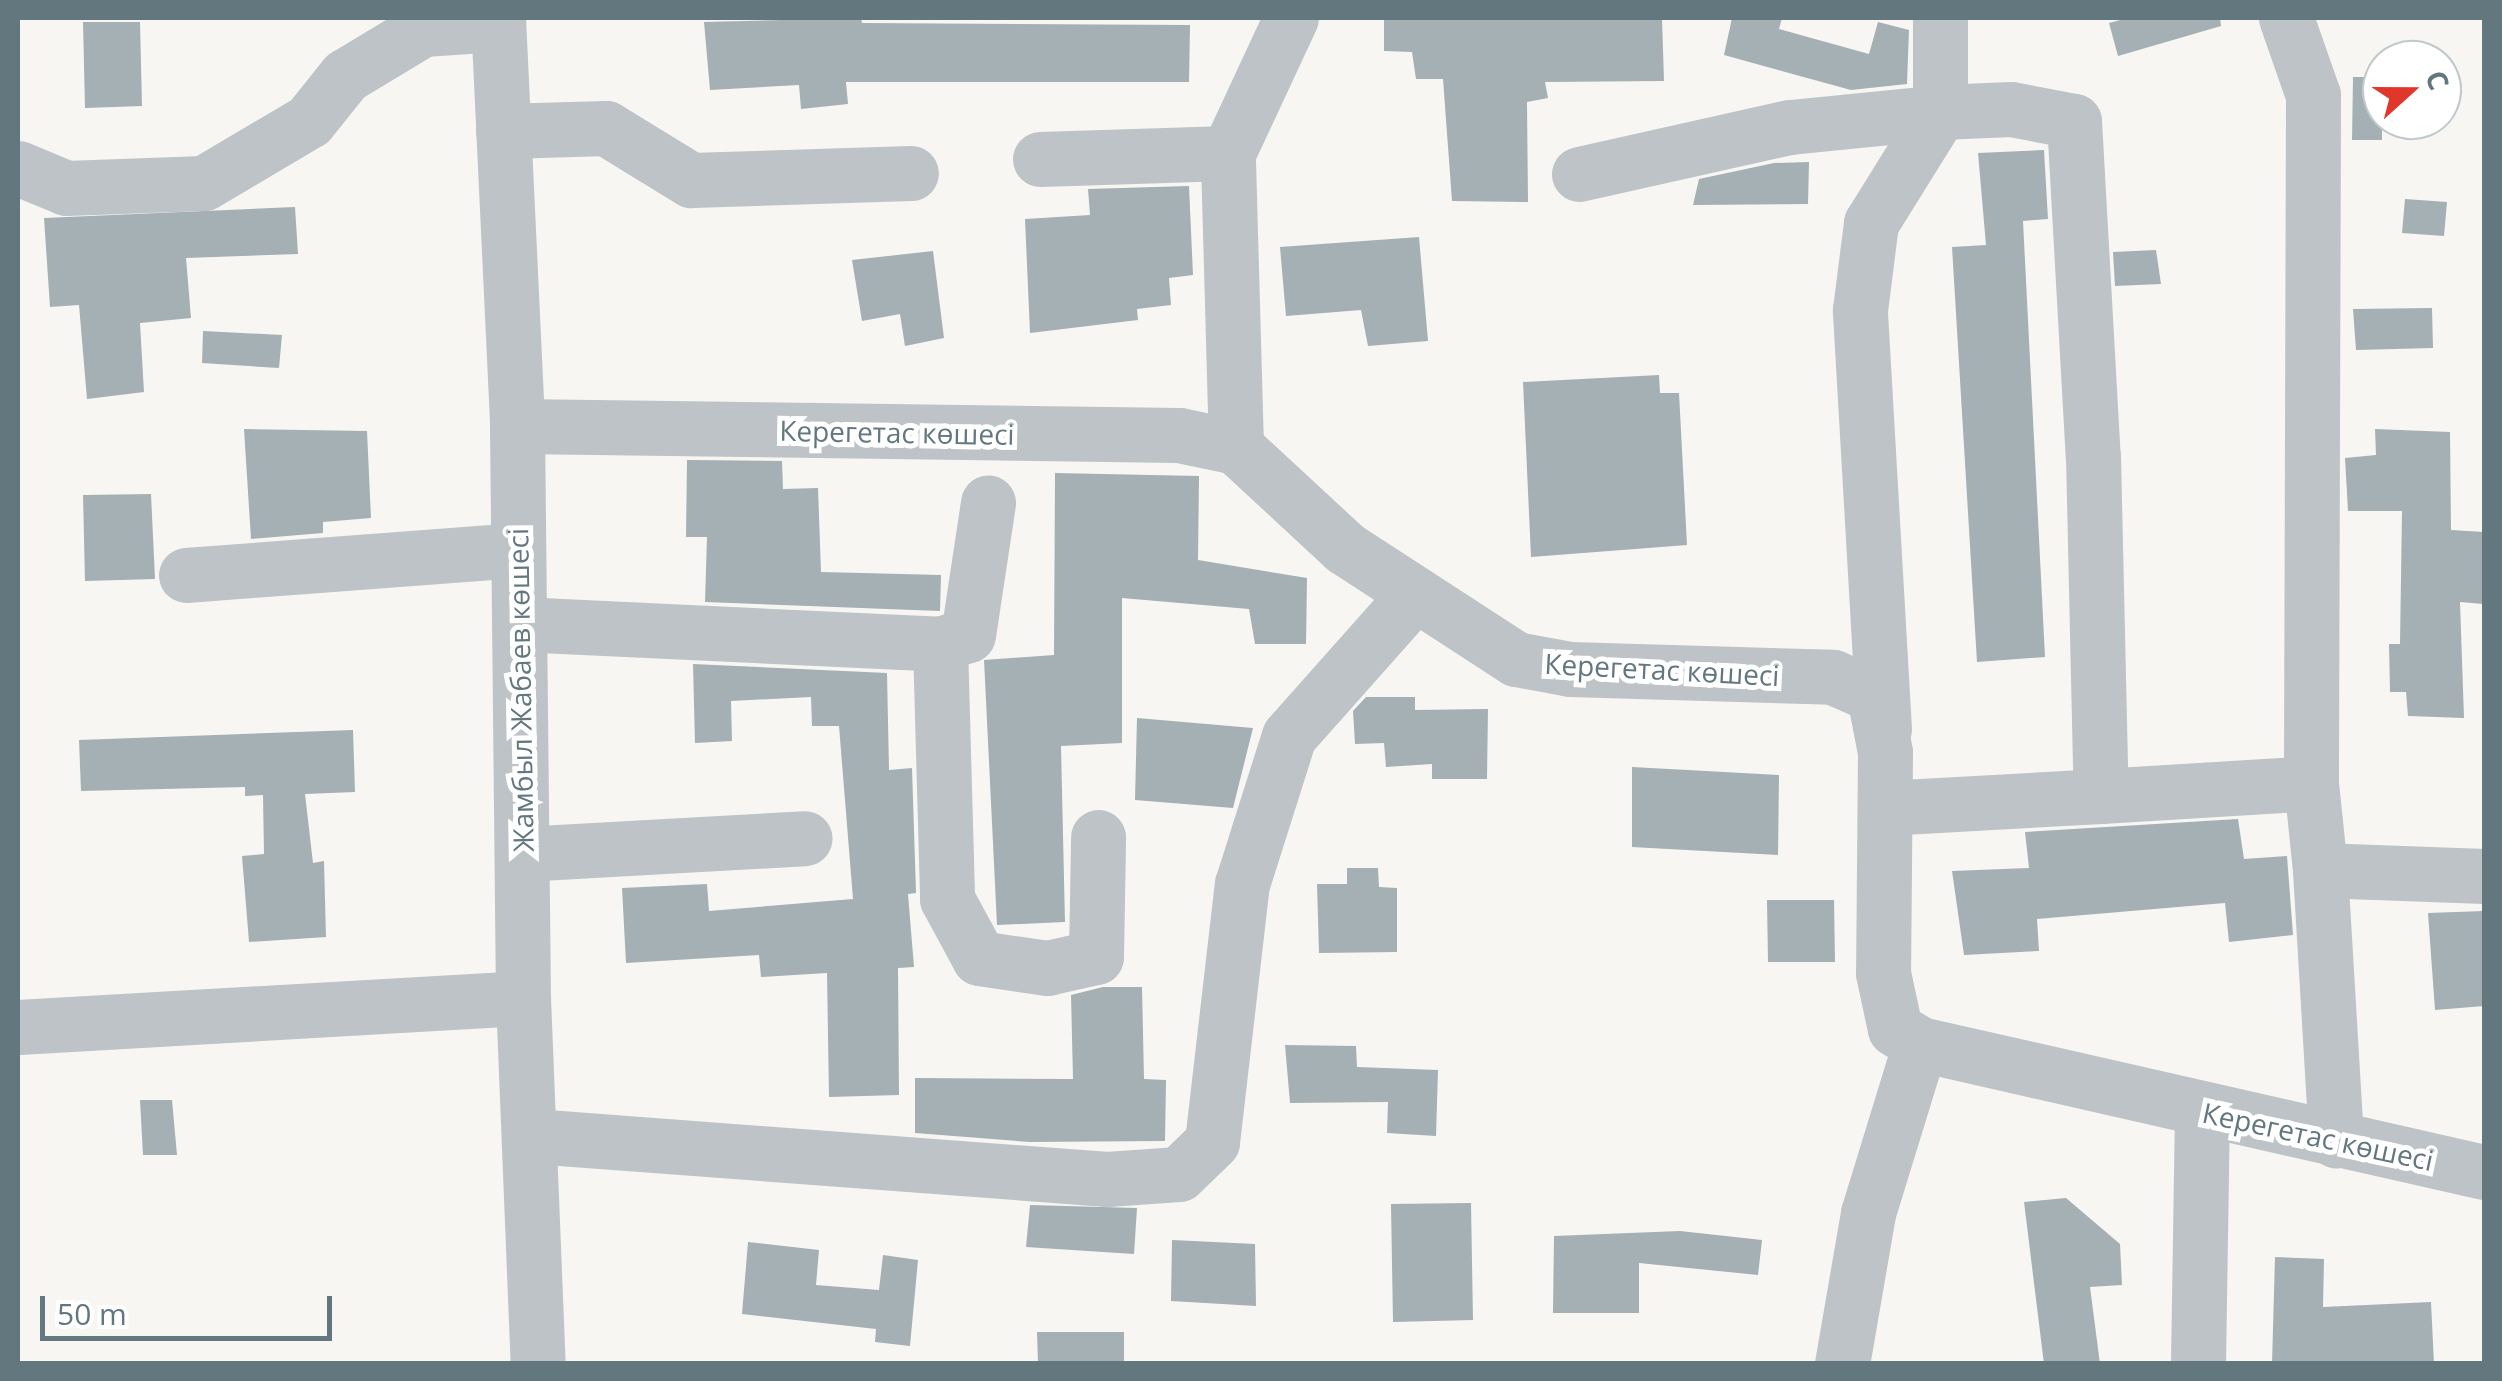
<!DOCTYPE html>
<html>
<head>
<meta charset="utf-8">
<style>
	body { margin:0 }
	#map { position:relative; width:2502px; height:1381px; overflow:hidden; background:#f7f6f3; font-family:"Open Sans",sans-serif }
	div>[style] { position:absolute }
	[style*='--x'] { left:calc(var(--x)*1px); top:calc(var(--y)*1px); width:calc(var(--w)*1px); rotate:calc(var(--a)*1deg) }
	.building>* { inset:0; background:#a4b0b3 }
	.minor>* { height:55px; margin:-27.5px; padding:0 27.5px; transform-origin:27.5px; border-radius:27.5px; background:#bdc3c6 }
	span { translate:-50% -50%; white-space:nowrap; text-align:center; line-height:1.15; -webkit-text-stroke:10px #fff; paint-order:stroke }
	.street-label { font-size:28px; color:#62777e }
	.frame { position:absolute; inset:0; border:20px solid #62777e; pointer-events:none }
	.north { position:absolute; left:2362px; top:40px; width:100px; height:100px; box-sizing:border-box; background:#fff; border:2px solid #c0c9cb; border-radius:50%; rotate:69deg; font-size:28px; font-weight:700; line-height:40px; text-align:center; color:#62777e }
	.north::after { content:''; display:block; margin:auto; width:35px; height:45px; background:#e0372a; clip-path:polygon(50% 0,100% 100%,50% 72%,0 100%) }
	.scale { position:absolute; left:40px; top:1296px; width:292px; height:45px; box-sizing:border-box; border:5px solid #62777e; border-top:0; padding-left:12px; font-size:30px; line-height:35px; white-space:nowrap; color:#62777e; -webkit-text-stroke:8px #fff; paint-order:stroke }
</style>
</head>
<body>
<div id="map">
	<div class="building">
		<div style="clip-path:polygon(861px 18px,862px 23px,1190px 25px,1189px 82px,846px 82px,848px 104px,801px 109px,799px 85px,710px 90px,704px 22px)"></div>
		<div style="clip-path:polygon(1384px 18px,1662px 18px,1664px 81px,1545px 82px,1548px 98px,1527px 102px,1528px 202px,1452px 201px,1443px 79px,1416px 79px,1412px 52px,1384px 51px)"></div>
		<div style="clip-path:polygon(1732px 18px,1782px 18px,1779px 29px,1869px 54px,1878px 22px,1909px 30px,1907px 84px,1851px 90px,1724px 55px)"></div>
		<div style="clip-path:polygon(2128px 18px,2220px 18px,2221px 26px,2118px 56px,2109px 23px)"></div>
		<div style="clip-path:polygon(83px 22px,140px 22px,142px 106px,85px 108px)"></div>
		<div style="clip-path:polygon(2353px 77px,2382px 77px,2382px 140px,2352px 140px)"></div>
		<div style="clip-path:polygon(2044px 150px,2048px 219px,2023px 221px,2045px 657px,1977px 662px,1952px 247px,1986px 245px,1978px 153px)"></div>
		<div style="clip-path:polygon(1809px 162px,1808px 204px,1693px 205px,1699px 179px,1774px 163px)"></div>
		<div style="clip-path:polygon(1189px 186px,1193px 275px,1169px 278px,1171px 305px,1137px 309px,1138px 320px,1030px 333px,1025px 219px,1090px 215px,1088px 189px)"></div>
		<div style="clip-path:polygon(2405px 199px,2447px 202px,2444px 236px,2402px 233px)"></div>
		<div style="clip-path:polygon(295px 207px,298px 254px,186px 258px,191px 318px,140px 323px,144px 392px,87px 399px,79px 305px,50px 307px,44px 218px)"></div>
		<div style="clip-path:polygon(1419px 237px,1428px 341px,1368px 346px,1361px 310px,1286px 316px,1280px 247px)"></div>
		<div style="clip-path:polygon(2156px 250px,2161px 284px,2115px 286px,2113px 252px)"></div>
		<div style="clip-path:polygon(933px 251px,944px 338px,905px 346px,900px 314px,862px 321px,852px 260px)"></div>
		<div style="clip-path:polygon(2432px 308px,2433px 348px,2356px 350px,2353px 309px)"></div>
		<div style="clip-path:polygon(203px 331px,282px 335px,279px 368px,202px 363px)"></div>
		<div style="clip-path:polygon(1659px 375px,1660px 393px,1679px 393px,1687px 545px,1531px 557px,1523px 382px)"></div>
		<div style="clip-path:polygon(244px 429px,367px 431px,371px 518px,323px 522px,323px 533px,251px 539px)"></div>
		<div style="clip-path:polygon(2375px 429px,2450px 432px,2451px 530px,2484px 532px,2483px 604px,2460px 602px,2464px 718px,2408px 716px,2406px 692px,2390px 692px,2389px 644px,2400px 644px,2402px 511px,2348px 511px,2345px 458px,2376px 455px)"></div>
		<div style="clip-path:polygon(687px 460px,782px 461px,783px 489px,818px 488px,821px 572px,941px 575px,940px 611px,705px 602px,707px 537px,686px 537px)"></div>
		<div style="clip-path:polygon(1055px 473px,1199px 476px,1198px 560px,1307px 578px,1306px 644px,1255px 644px,1249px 609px,1122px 598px,1122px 743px,1061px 746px,1065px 922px,997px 925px,984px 660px,1054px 655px)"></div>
		<div style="clip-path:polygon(151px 494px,155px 579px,85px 581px,83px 495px)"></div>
		<div style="clip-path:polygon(693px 664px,887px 673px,889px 770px,912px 768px,916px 893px,908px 894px,914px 967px,898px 968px,899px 1095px,829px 1097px,827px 973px,761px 977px,759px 955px,626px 963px,622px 888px,707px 884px,709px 911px,853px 899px,839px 726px,812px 726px,811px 697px,731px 701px,732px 741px,695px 743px)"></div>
		<div style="clip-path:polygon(1366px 697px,1415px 697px,1415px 710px,1488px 709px,1487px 779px,1432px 779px,1432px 764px,1386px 767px,1384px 743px,1355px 744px,1353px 711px)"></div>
		<div style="clip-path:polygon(1137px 718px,1253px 728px,1233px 808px,1135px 800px)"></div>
		<div style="clip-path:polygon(353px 730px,355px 792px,305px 794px,313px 863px,324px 861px,326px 937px,249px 942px,242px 856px,264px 854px,263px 795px,245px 796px,245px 787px,81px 791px,79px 740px)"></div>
		<div style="clip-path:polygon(1632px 767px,1779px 775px,1778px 855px,1632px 847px)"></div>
		<div style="clip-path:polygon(2238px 819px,2244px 859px,2287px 856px,2293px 935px,2229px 942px,2225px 903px,2037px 919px,2039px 951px,1964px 955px,1952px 871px,2029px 868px,2025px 832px)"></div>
		<div style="clip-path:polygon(1347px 868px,1378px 868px,1379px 887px,1397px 888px,1397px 952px,1319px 953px,1317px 884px,1347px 884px)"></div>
		<div style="clip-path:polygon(1767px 900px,1834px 900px,1835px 962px,1768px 962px)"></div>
		<div style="clip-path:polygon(2484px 911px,2484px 1006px,2435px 1010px,2428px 913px)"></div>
		<div style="clip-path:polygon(1103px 987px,1142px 987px,1144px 1079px,1166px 1080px,1165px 1141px,1030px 1142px,915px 1133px,915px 1078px,1073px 1079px,1071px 995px)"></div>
		<div style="clip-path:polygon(1285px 1045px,1356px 1046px,1357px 1067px,1438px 1070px,1436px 1136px,1387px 1133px,1388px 1102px,1290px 1103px)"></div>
		<div style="clip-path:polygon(140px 1100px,172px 1100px,177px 1155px,143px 1155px)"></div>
		<div style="clip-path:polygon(2066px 1198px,2120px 1244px,2122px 1285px,2090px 1287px,2100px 1364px,2044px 1364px,2024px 1202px)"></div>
		<div style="clip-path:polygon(1471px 1203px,1473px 1320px,1393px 1322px,1391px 1204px)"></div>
		<div style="clip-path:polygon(1030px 1205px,1137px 1208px,1134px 1254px,1026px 1247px)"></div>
		<div style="clip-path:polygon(1680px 1231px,1762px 1240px,1758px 1275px,1639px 1263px,1639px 1313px,1553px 1313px,1554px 1236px)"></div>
		<div style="clip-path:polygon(1172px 1240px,1255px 1244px,1256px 1306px,1171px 1301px)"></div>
		<div style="clip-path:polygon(748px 1242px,819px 1250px,816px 1285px,879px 1290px,883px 1255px,918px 1260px,910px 1346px,875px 1342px,876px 1329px,742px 1314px)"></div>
		<div style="clip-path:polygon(2275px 1257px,2324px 1259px,2323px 1307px,2431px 1302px,2434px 1364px,2272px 1364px)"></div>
		<div style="clip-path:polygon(1037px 1332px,1124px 1332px,1124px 1364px,1038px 1364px)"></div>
	</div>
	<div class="minor">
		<div style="--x:498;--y:18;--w:408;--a:87.3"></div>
		<div style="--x:517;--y:426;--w:572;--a:89.4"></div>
		<div style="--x:523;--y:998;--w:366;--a:87.7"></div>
		<div style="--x:2286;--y:18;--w:82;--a:70.7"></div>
		<div style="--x:2313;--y:95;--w:688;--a:90.17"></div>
		<div style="--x:2311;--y:783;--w:87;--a:84.1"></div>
		<div style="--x:2320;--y:870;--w:164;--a:2.1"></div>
		<div style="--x:503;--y:131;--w:103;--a:-1.7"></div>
		<div style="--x:606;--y:128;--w:100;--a:31.5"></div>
		<div style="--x:691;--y:180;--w:220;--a:-1.8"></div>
		<div style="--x:1040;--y:159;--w:188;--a:-1.8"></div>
		<div style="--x:18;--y:168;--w:52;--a:22.6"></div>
		<div style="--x:66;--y:188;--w:138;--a:-2.1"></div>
		<div style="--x:204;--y:183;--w:122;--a:-30.6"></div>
		<div style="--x:309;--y:121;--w:58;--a:-51.3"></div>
		<div style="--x:345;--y:76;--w:91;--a:-31.1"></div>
		<div style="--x:423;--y:29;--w:75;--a:-3.8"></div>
		<div style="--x:1579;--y:174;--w:216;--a:-12.6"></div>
		<div style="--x:1790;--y:127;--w:151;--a:-5.7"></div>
		<div style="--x:1940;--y:112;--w:94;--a:-90"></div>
		<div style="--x:517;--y:426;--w:662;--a:0.78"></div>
		<div style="--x:1179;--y:435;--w:58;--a:11.9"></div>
		<div style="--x:1236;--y:447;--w:149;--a:42.8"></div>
		<div style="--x:1345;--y:548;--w:204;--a:33"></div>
		<div style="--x:1516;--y:659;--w:55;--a:10.5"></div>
		<div style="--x:1570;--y:669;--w:263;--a:1.7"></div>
		<div style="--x:1833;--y:677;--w:45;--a:23.7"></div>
		<div style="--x:1874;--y:695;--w:58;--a:79.1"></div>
		<div style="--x:1885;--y:752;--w:221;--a:90.5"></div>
		<div style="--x:1883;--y:973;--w:57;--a:77.9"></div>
		<div style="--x:1895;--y:1029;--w:29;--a:31"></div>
		<div style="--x:1920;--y:1044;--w:578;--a:12.79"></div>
		<div style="--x:1236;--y:447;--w:294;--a:-91.6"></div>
		<div style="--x:1228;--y:153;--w:149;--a:-65"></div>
		<div style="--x:186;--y:575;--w:333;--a:-4.3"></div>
		<div style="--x:519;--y:624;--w:421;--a:2.7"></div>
		<div style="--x:940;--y:644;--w:29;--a:-18"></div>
		<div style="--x:968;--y:635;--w:134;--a:-81.4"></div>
		<div style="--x:940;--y:644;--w:255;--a:88.4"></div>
		<div style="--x:947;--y:899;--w:67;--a:61.5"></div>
		<div style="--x:979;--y:958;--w:69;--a:8.4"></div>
		<div style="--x:1047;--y:968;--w:50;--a:-12.7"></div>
		<div style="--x:1096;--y:957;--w:120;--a:-89"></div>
		<div style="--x:1884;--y:729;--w:420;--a:-93.3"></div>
		<div style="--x:1860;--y:310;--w:88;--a:-82.8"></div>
		<div style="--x:1871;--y:223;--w:131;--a:-58.1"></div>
		<div style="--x:1940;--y:112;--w:71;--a:-2.4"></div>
		<div style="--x:2011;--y:109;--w:64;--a:10.8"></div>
		<div style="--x:2074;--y:121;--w:336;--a:86.8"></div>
		<div style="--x:2093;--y:456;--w:340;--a:88.7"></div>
		<div style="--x:2101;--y:796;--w:210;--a:-3.5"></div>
		<div style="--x:1885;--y:808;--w:216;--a:-3.2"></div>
		<div style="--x:522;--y:854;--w:283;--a:-3.2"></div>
		<div style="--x:2320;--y:870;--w:271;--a:86.6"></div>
		<div style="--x:18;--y:1027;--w:506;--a:-3.29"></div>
		<div style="--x:533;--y:1136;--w:576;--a:4.28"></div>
		<div style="--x:1107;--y:1179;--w:72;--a:-4"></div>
		<div style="--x:1179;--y:1174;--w:46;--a:-44.1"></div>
		<div style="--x:1212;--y:1142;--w:260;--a:-83.4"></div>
		<div style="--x:1242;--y:884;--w:155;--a:-72.4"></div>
		<div style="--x:1289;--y:736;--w:190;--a:-48.4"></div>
		<div style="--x:1842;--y:1364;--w:153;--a:-80.2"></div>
		<div style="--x:1868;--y:1213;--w:177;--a:-72.9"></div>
		<div style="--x:2198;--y:1364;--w:254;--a:-89.1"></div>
	</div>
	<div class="street-label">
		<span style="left:897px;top:432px;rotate:1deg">Керегетас көшесі</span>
		<span style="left:1662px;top:669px;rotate:3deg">Керегетас көшесі</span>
		<span style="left:520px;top:690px;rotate:-91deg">Жамбыл Жабаев көшесі</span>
		<span style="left:2318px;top:1136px;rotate:12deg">Керегетас көшесі</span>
	</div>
	<div class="frame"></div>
	<div class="north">С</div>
	<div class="scale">50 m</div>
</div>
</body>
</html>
